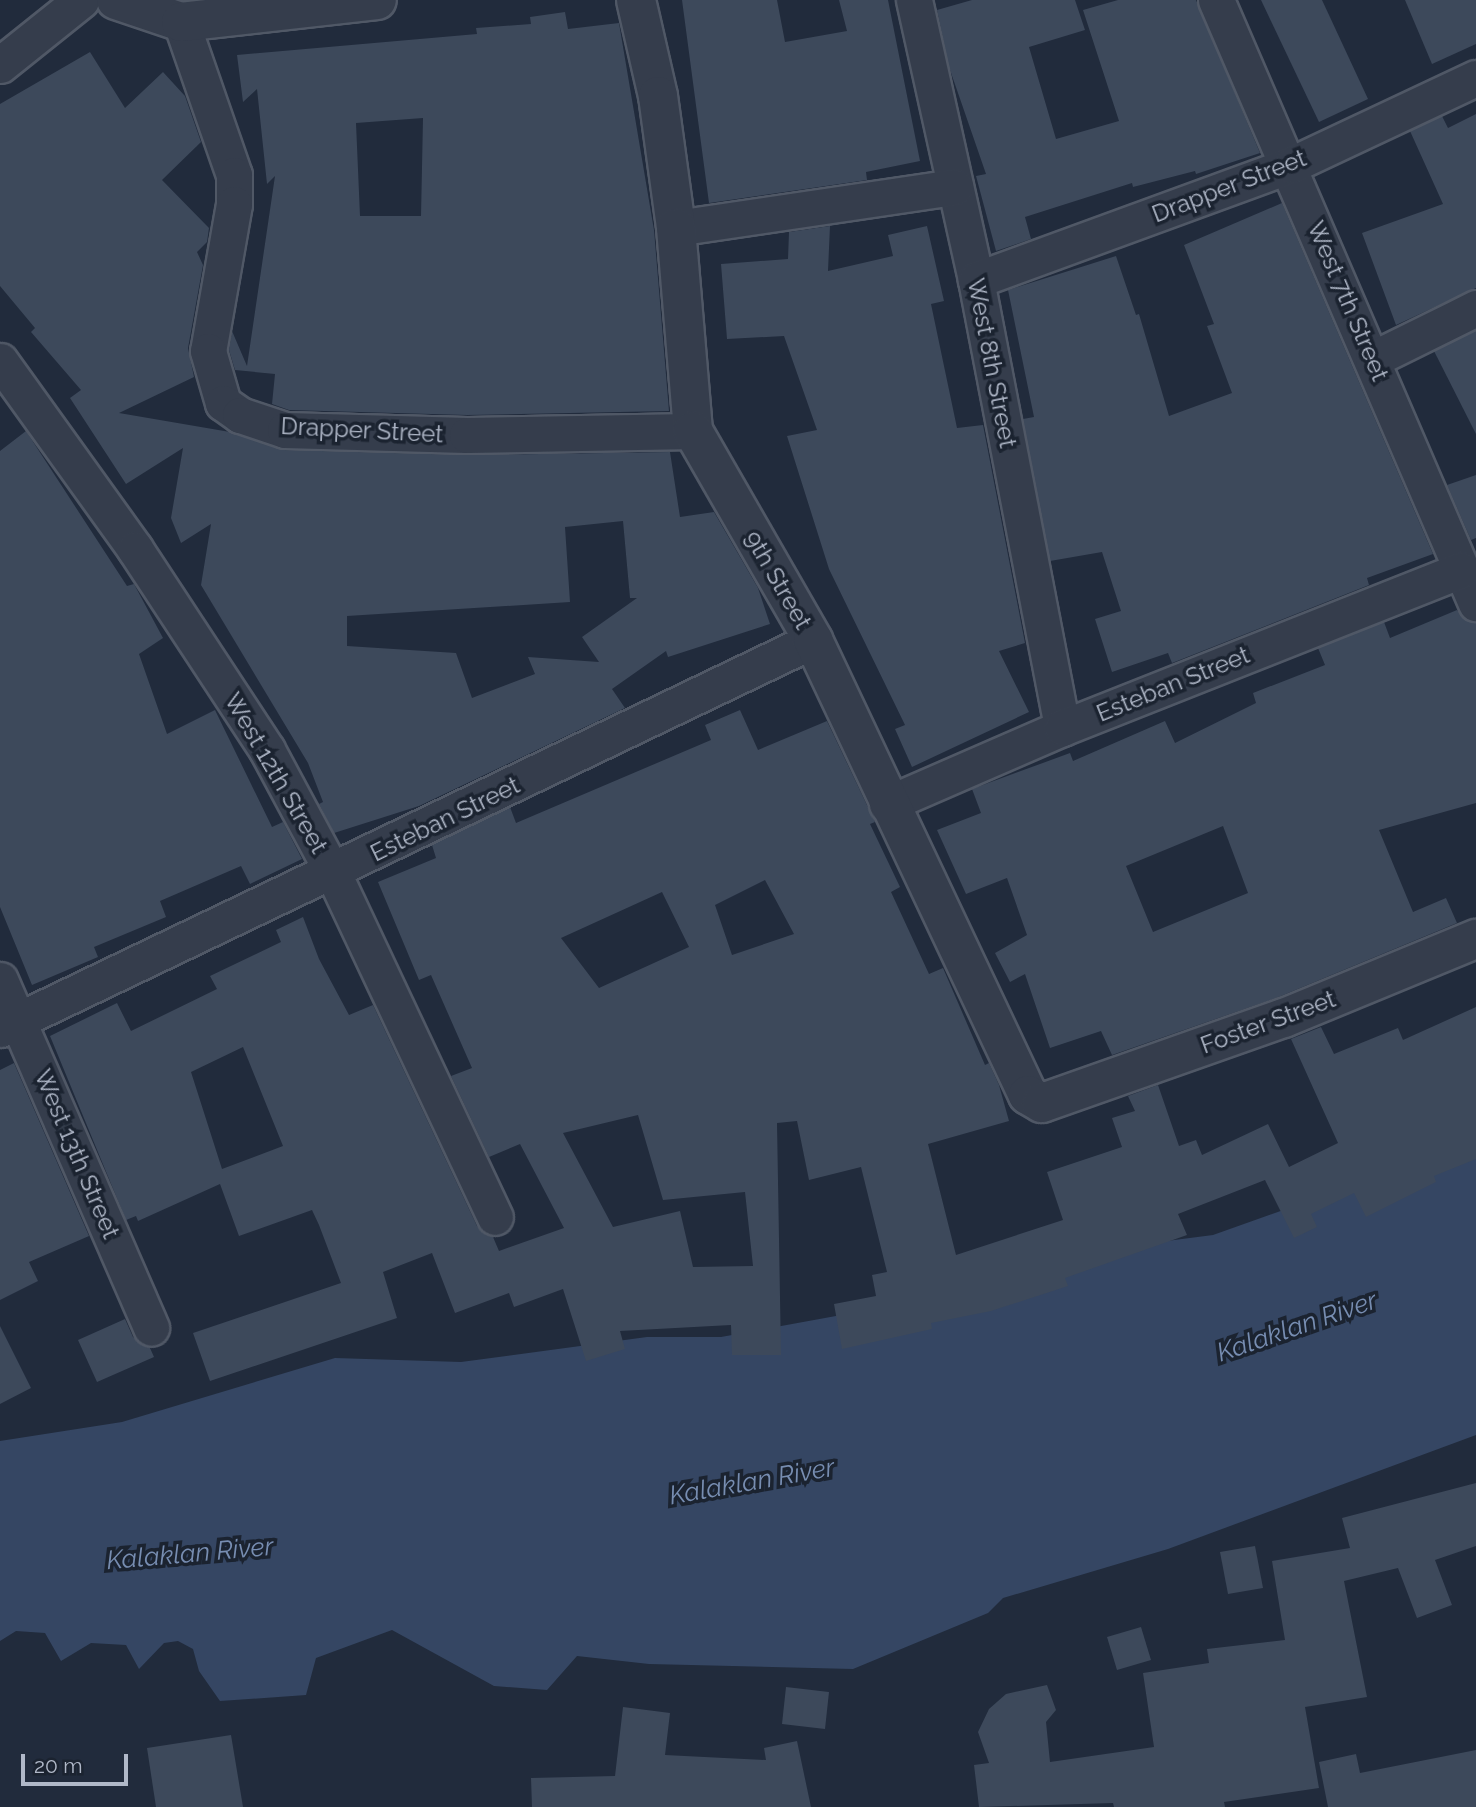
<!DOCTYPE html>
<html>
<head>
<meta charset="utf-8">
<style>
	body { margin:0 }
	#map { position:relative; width:1476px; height:1807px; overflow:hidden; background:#212b3c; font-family:Raleway,sans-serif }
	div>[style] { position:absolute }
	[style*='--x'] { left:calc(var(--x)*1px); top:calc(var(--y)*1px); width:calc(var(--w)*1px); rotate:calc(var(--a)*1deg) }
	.water>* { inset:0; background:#354663 }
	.building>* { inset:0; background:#3d495b }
	.roads { filter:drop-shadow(2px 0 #505866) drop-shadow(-2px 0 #505866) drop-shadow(0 2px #505866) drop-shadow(0 -2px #505866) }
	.minor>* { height:35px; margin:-17.5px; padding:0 17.5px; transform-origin:17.5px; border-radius:17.5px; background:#353d4c }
	.tertiary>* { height:38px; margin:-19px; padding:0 19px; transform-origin:19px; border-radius:19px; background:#353d4c }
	span { translate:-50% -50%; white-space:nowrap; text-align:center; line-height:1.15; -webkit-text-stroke:7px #1b2330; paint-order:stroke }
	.street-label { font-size:24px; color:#b0b8c8 }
	.water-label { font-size:26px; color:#778db1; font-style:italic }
	.scale { position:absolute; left:21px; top:1754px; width:107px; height:32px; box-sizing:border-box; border:4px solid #b0b8c8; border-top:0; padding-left:9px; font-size:21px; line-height:24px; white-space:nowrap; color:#b0b8c8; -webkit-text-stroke:5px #1b2330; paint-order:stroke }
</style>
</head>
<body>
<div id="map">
	<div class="water">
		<div style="clip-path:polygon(1476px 1108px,1476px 1435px,1168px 1549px,1003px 1598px,988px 1613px,853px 1669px,649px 1664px,577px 1656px,547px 1690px,494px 1686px,392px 1630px,316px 1658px,306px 1695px,220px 1701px,199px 1671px,193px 1649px,178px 1641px,164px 1643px,139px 1669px,126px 1645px,91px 1643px,61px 1661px,45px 1633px,16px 1631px,0 1641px,0 1441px,122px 1422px,335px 1358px,461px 1362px,647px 1337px,721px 1337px,918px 1301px,1097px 1250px,1213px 1235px,1306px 1202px)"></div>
	</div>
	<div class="building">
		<div style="clip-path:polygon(682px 0,777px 0,785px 42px,847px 31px,839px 0,888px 0,920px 161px,866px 172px,867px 180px,709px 203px)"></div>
		<div style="clip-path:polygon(972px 0,1075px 0,1085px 30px,1029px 47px,1056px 139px,1119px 121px,1083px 10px,1118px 0,1196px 0,1260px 153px,1196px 174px,1195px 171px,1133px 187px,1132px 183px,1025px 217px,1031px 239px,996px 251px,976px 176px,986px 174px,949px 67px,937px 10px)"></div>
		<div style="clip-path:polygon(1261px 0,1322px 0,1368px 99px,1319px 122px)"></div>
		<div style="clip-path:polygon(1405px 0,1476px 0,1476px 44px,1432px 64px)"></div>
		<div style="clip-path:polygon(evenodd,565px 12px,568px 29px,619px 23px,654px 230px,669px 411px,467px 415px,289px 410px,272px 404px,275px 374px,235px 370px,229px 350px,232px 331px,247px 366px,275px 176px,267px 184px,257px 89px,243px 102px,237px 55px,477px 34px,476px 28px,531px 24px,530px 17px,565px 12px,423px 118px,421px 216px,360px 216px,356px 123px,423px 118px)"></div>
		<div style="clip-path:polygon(evenodd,90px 52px,125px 108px,163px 72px,185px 96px,201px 142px,162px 180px,209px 228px,207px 242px,197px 252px,203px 265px,188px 348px,194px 377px,119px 413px,230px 432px,284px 450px,466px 455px,670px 452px,680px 517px,714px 512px,758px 588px,770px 624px,668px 657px,666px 651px,612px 689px,625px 708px,419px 806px,334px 833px,319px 804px,323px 802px,308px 763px,201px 585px,211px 524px,181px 543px,171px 518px,183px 448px,126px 484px,70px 398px,81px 390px,31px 332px,35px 328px,0 286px,0 104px,90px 52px,623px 521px,630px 598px,637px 598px,582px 637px,599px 662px,528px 657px,535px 674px,472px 698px,456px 653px,347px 646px,347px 616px,570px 602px,565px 527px,623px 521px)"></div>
		<div style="clip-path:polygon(1476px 114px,1476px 288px,1396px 325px,1362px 233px,1443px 204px,1410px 131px,1442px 116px,1448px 128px)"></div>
		<div style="clip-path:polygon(1282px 203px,1433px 554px,1367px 578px,1369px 585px,1172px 663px,1168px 653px,1112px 672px,1095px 619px,1121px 611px,1102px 552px,1050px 561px,1023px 419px,1034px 417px,1008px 290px,1116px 256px,1136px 315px,1139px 314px,1169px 416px,1232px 393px,1207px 326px,1214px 324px,1184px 245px)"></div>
		<div style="clip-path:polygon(830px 226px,828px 271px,893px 256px,888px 235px,927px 226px,944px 301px,931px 304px,957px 428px,983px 425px,1025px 643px,999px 651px,1029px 712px,912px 767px,895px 729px,905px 725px,829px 569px,787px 436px,817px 430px,784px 336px,727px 339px,721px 264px,788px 259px,789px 232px)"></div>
		<div style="clip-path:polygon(1476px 330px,1476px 434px,1434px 351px)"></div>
		<div style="clip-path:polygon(26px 431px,127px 586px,134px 584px,163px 638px,139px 654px,167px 734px,215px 710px,272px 827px,283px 822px,302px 859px,250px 884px,241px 866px,160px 901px,166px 917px,94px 947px,98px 957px,32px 985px,0 907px,0 451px)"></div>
		<div style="clip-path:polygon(1476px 475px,1476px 538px,1471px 540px,1447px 485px)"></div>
		<div style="clip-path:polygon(evenodd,1457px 610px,1465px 619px,1476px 623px,1476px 803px,1379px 830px,1413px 912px,1446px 898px,1457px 923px,1276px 998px,1112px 1055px,1101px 1031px,1050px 1048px,1025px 974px,1010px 982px,995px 953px,1027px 935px,1007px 878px,966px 894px,937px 830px,981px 813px,972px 789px,1070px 753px,1073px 761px,1165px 721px,1175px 743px,1256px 703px,1253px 693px,1325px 665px,1318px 648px,1384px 622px,1390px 638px,1457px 610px,1223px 826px,1248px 893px,1153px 932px,1126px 866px,1223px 826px)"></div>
		<div style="clip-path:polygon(evenodd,740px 710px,758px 750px,827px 721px,875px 822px,870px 824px,900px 887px,891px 892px,929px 974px,943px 968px,985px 1065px,989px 1063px,999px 1085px,1009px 1121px,928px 1144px,956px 1255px,1063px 1220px,1047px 1172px,1122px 1147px,1112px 1118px,1135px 1111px,1128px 1096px,1158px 1085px,1179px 1146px,1196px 1140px,1202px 1155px,1268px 1124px,1289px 1167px,1338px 1143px,1291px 1039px,1321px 1027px,1334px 1054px,1398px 1028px,1403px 1040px,1476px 1007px,1476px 1159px,1434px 1176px,1436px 1182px,1366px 1217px,1354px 1193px,1311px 1214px,1317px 1227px,1294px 1238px,1265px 1180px,1178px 1214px,1187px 1235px,1065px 1278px,1068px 1286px,991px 1311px,931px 1323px,932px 1329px,842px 1349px,834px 1304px,876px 1296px,872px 1275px,887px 1272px,861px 1167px,809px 1180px,797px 1121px,777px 1123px,781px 1355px,732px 1355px,731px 1325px,620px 1331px,625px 1349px,586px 1361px,563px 1289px,514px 1307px,509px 1293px,455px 1313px,432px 1253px,383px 1272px,397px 1318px,210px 1381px,193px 1333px,341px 1283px,319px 1225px,312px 1210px,239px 1236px,220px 1184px,138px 1221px,136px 1216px,126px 1220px,50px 1036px,117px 1003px,131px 1031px,217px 989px,210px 976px,281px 942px,276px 930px,303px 917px,319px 959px,349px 1015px,373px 1005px,477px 1226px,493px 1237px,499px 1251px,564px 1228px,520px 1144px,489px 1157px,451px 1076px,472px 1068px,431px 975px,419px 980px,378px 882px,436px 858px,432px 845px,510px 807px,516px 823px,711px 740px,705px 725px,740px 710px,765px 880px,794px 934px,732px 955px,715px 905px,765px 880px,740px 710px,662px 892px,689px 947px,599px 988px,561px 938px,662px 892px,740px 710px,243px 1047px,283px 1146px,222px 1169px,191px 1072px,243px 1047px,740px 710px,638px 1115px,663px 1200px,745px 1192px,753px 1266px,693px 1267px,680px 1211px,613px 1227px,563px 1133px,638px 1115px)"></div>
		<div style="clip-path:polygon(14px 1063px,89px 1236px,29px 1262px,38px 1281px,0 1300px,0 1070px)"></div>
		<div style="clip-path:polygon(125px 1319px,133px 1337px,150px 1348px,154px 1357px,97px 1382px,78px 1340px)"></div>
		<div style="clip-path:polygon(0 1326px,31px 1388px,0 1404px)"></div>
		<div style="clip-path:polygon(1476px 1483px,1476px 1546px,1435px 1560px,1452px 1605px,1417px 1618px,1398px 1568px,1344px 1581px,1367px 1697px,1305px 1707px,1319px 1788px,1224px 1802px,1225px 1807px,1114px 1807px,1113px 1803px,979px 1807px,974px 1765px,989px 1763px,978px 1732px,989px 1709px,1006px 1694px,1047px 1685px,1056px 1710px,1046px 1722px,1050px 1762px,1154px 1747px,1143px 1673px,1209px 1663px,1207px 1649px,1285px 1640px,1272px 1561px,1350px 1548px,1342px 1518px)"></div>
		<div style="clip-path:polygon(1255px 1546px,1263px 1588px,1228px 1594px,1220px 1552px)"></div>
		<div style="clip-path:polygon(1141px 1627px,1151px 1660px,1117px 1670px,1107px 1637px)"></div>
		<div style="clip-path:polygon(786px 1687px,829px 1692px,825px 1729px,782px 1724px)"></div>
		<div style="clip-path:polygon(623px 1707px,670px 1713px,665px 1755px,766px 1760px,764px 1748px,797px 1741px,811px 1807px,532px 1807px,531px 1778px,615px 1776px)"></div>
		<div style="clip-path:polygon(231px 1735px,243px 1807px,156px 1807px,147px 1748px)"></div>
		<div style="clip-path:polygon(1476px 1750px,1476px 1807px,1328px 1807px,1319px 1762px,1356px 1754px,1360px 1773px)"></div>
	</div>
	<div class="roads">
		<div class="minor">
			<div style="--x:914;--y:0;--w:287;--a:77.5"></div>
			<div style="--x:976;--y:280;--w:456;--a:79.1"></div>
			<div style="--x:1216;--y:0;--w:657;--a:66.68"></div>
			<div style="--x:181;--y:22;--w:162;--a:70.9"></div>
			<div style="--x:234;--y:175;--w:29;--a:90"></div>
			<div style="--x:234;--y:204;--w:149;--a:100"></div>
			<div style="--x:208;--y:351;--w:54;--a:73.9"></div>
			<div style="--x:223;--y:403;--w:21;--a:35"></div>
			<div style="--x:240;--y:415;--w:47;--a:18.4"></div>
			<div style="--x:285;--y:430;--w:182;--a:1.6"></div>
			<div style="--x:467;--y:435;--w:226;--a:-1"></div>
			<div style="--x:0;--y:65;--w:104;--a:-38.7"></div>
			<div style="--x:676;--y:228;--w:282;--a:-8.4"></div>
			<div style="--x:976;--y:280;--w:335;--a:-20.1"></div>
			<div style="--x:1291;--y:165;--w:204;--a:-25.2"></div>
			<div style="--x:1373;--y:359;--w:115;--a:-26.3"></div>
			<div style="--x:0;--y:361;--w:231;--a:54.3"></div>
			<div style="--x:135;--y:549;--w:240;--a:56.7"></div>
			<div style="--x:267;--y:750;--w:140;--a:61.8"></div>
			<div style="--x:333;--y:873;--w:380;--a:64.8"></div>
			<div style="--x:887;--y:804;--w:191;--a:-23.5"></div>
			<div style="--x:1062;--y:728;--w:430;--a:-21.6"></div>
			<div style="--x:0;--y:980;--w:379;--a:66.5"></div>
			<div style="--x:0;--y:1029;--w:901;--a:-25.57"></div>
		</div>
		<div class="tertiary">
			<div style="--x:116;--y:0;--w:69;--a:18.7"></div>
			<div style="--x:181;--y:22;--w:197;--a:-6.4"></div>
			<div style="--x:636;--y:0;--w:98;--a:77.1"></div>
			<div style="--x:658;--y:96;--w:133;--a:82.2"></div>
			<div style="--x:676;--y:228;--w:204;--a:85.2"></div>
			<div style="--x:693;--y:431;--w:241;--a:60.1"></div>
			<div style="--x:813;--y:640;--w:503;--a:64.71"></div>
			<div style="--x:1028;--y:1095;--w:16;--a:30"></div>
			<div style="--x:1042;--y:1103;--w:256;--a:-19.4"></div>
			<div style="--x:1284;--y:1018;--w:208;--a:-22.4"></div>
		</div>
	</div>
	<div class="street-label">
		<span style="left:1229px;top:186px;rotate:-21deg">Drapper Street</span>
		<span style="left:1348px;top:301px;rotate:67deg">West 7th Street</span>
		<span style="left:992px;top:363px;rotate:79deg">West 8th Street</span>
		<span style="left:362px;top:430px;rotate:3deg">Drapper Street</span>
		<span style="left:778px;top:580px;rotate:60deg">9th Street</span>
		<span style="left:1173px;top:684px;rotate:-22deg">Esteban Street</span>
		<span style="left:276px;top:773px;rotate:60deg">West 12th Street</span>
		<span style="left:445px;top:819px;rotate:-26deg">Esteban Street</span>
		<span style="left:1268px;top:1022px;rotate:-20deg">Foster Street</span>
		<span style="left:77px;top:1154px;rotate:67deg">West 13th Street</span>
	</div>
	<div class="water-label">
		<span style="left:1297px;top:1327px;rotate:-19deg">Kalaklan River</span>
		<span style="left:752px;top:1482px;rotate:-10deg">Kalaklan River</span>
		<span style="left:190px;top:1554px;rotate:-5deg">Kalaklan River</span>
	</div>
	<div class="scale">20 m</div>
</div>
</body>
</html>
